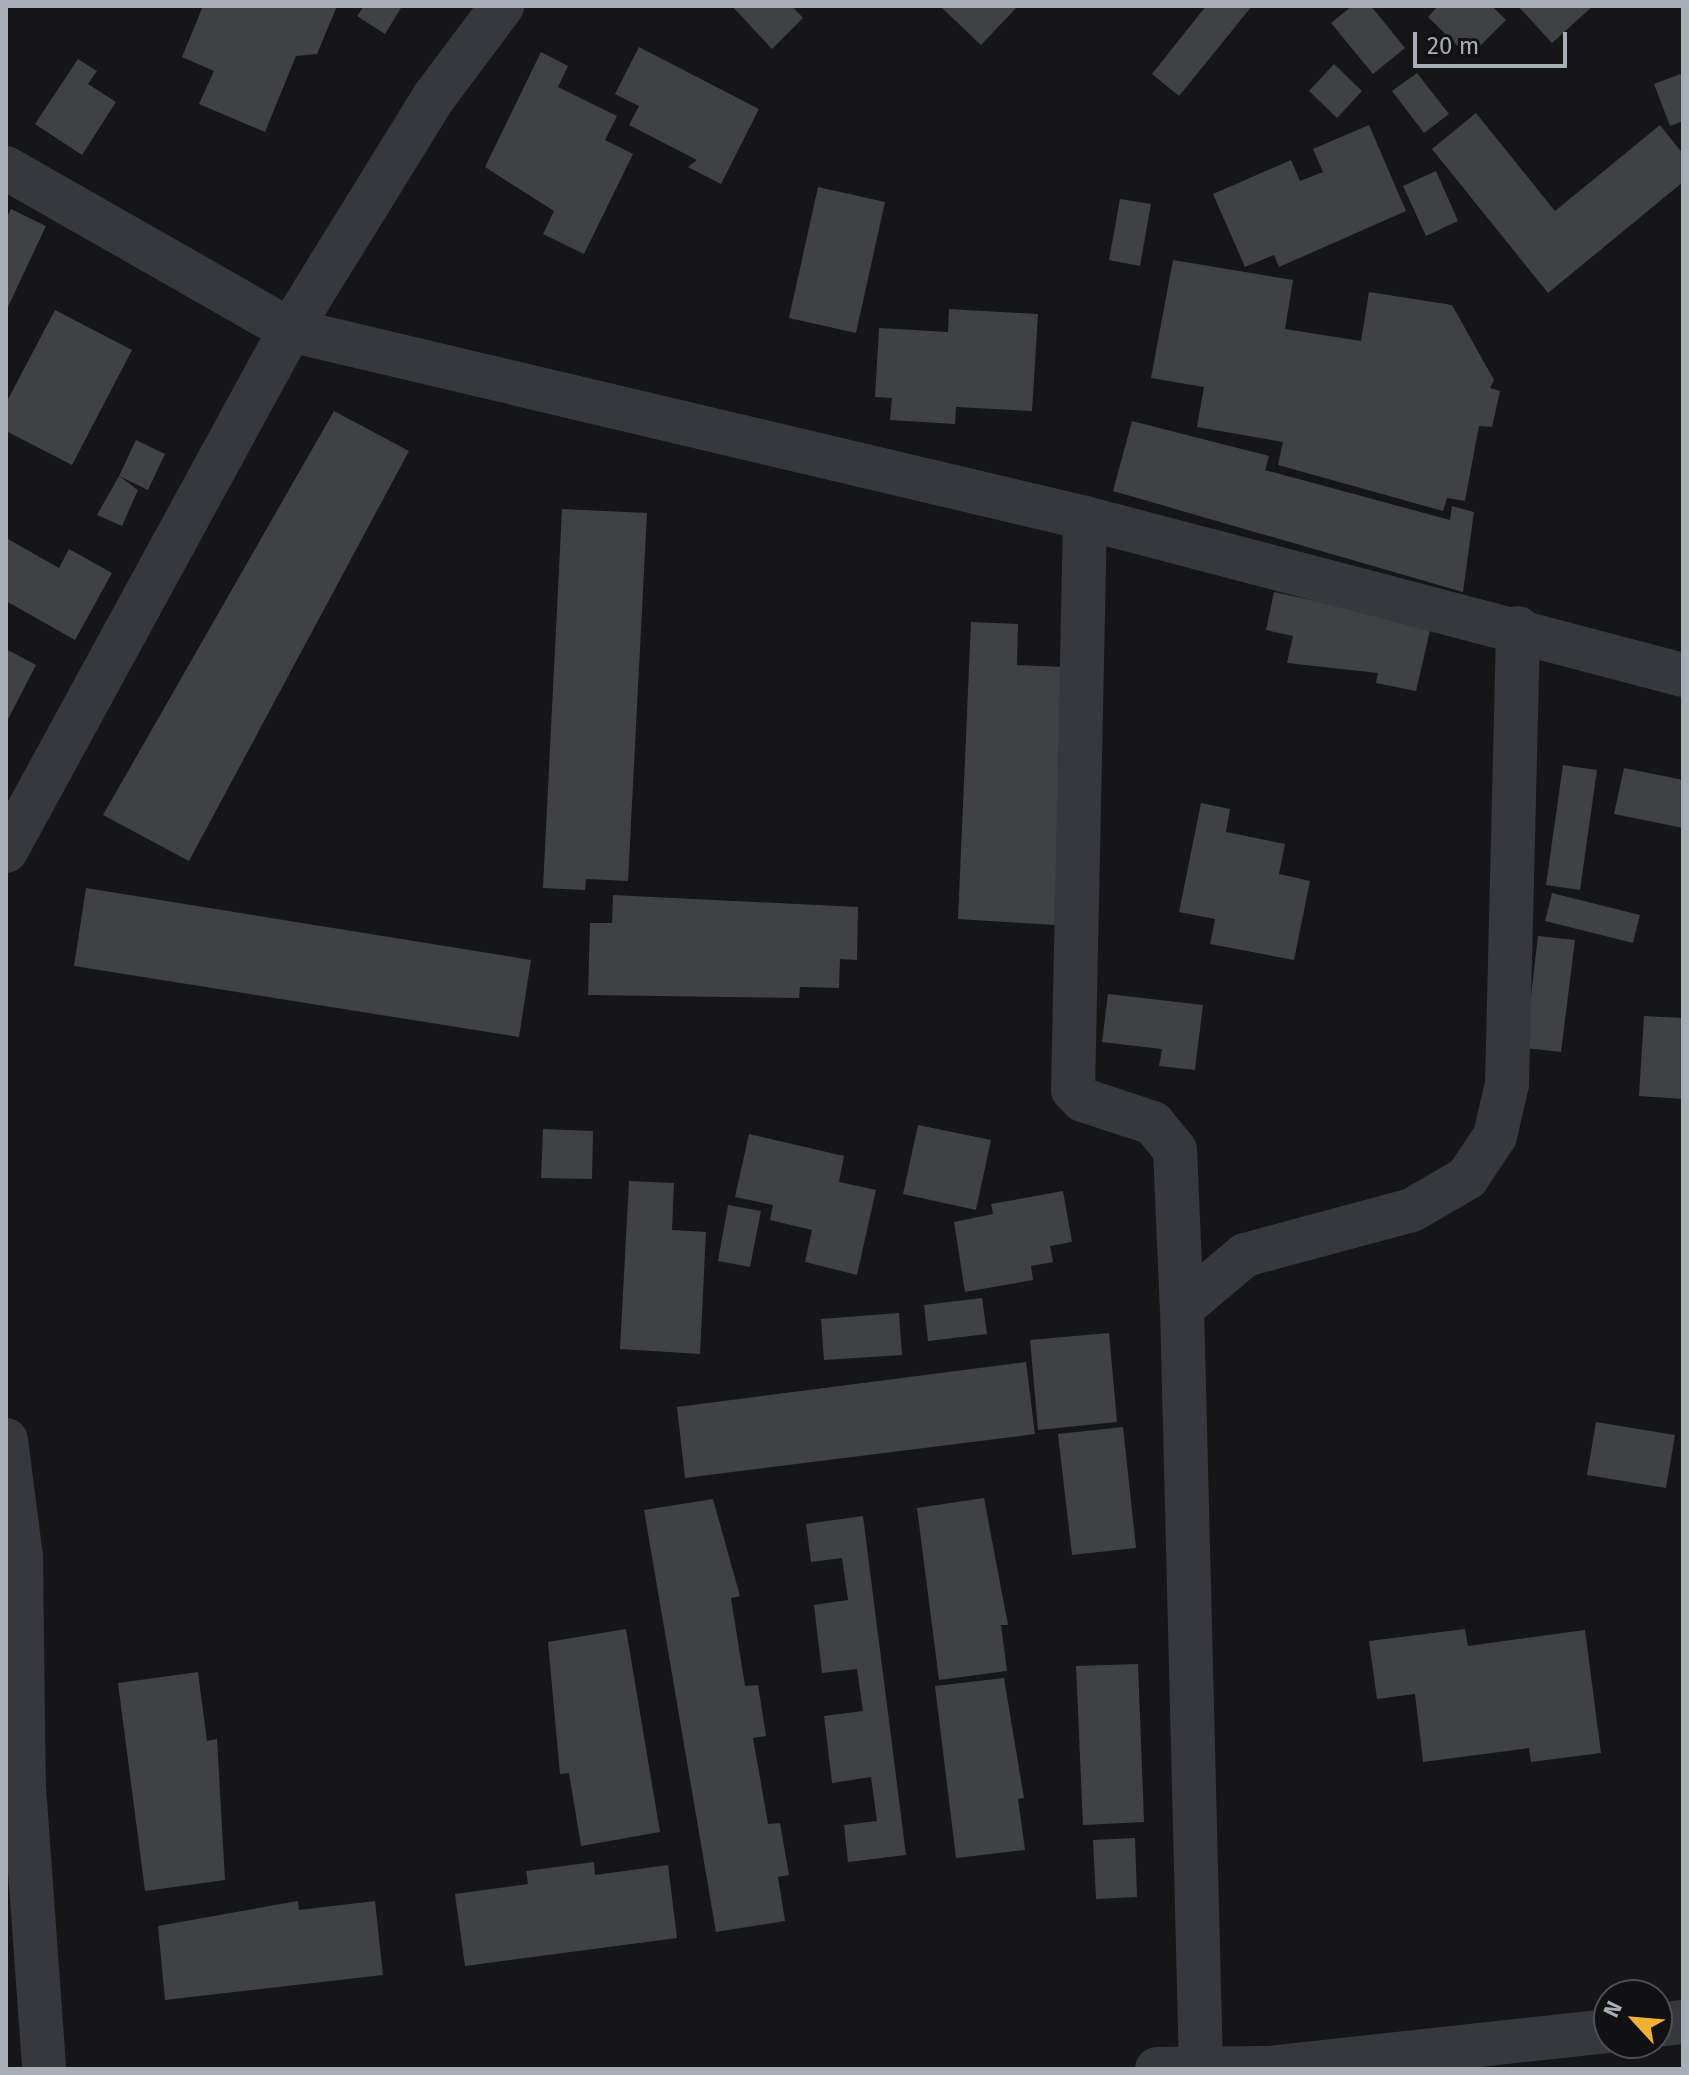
<!DOCTYPE html>
<html>
<head>
<meta charset="utf-8">
<style>
	body { margin:0 }
	#map { position:relative; width:1689px; height:2075px; overflow:hidden; background:#161618; font-family:"Fira Sans",sans-serif }
	div>[style] { position:absolute }
	[style*='--x'] { left:calc(var(--x)*1px); top:calc(var(--y)*1px); width:calc(var(--w)*1px); rotate:calc(var(--a)*1deg) }
	.building>* { inset:0; background:#404145 }
	.minor>* { height:44px; margin:-22px; padding:0 22px; transform-origin:22px; border-radius:22px; background:#37383d }
	span { translate:-50% -50%; white-space:nowrap; text-align:center; line-height:1.15; -webkit-text-stroke:6px #111113; paint-order:stroke }
	.frame { position:absolute; inset:0; border:8px solid #a8adb8; pointer-events:none }
	.north { position:absolute; left:1593px; top:1979px; width:80px; height:80px; box-sizing:border-box; background:#111113; border:2px solid #4d4f55; border-radius:50%; rotate:296deg; font-size:22px; font-weight:700; line-height:32px; text-align:center; color:#a8adb8 }
	.north::after { content:''; display:block; margin:auto; width:28px; height:36px; background:#f2b134; clip-path:polygon(50% 0,100% 100%,50% 72%,0 100%) }
	.scale { position:absolute; left:1413px; top:32px; width:154px; height:36px; box-sizing:border-box; border:4px solid #a8adb8; border-top:0; padding-left:10px; font-size:24px; line-height:28px; white-space:nowrap; color:#a8adb8; -webkit-text-stroke:6px #111113; paint-order:stroke }
</style>
</head>
<body>
<div id="map">
	<div class="building">
		<div style="clip-path:polygon(203px 6px,337px 6px,317px 54px,296px 56px,265px 132px,199px 104px,214px 71px,182px 57px)"></div>
		<div style="clip-path:polygon(364px 6px,397px 6px,401px 8px,385px 34px,357px 16px)"></div>
		<div style="clip-path:polygon(732px 6px,792px 6px,803px 18px,772px 49px)"></div>
		<div style="clip-path:polygon(940px 6px,1018px 6px,981px 45px)"></div>
		<div style="clip-path:polygon(1206px 6px,1252px 6px,1179px 96px,1152px 74px)"></div>
		<div style="clip-path:polygon(1352px 6px,1371px 6px,1405px 48px,1373px 74px,1331px 23px)"></div>
		<div style="clip-path:polygon(1438px 6px,1492px 6px,1506px 20px,1469px 57px,1428px 17px)"></div>
		<div style="clip-path:polygon(1518px 6px,1593px 6px,1552px 43px)"></div>
		<div style="clip-path:polygon(639px 47px,759px 109px,721px 184px,688px 167px,697px 160px,629px 125px,639px 106px,615px 94px)"></div>
		<div style="clip-path:polygon(541px 52px,568px 66px,558px 87px,617px 116px,605px 140px,633px 154px,584px 254px,543px 234px,554px 211px,485px 167px)"></div>
		<div style="clip-path:polygon(78px 59px,97px 71px,88px 84px,116px 102px,82px 155px,35px 124px)"></div>
		<div style="clip-path:polygon(1334px 64px,1362px 91px,1337px 118px,1309px 91px)"></div>
		<div style="clip-path:polygon(1417px 73px,1449px 114px,1424px 133px,1392px 91px)"></div>
		<div style="clip-path:polygon(1683px 73px,1683px 121px,1670px 126px,1654px 84px)"></div>
		<div style="clip-path:polygon(1476px 113px,1555px 211px,1660px 125px,1683px 154px,1683px 182px,1548px 293px,1432px 149px)"></div>
		<div style="clip-path:polygon(1369px 125px,1406px 211px,1279px 267px,1274px 255px,1245px 267px,1213px 194px,1291px 160px,1300px 181px,1323px 172px,1313px 149px)"></div>
		<div style="clip-path:polygon(1436px 171px,1458px 221px,1426px 236px,1403px 186px)"></div>
		<div style="clip-path:polygon(818px 187px,885px 202px,856px 333px,789px 318px)"></div>
		<div style="clip-path:polygon(1120px 199px,1151px 204px,1140px 266px,1109px 260px)"></div>
		<div style="clip-path:polygon(11px 209px,46px 226px,6px 311px,6px 219px)"></div>
		<div style="clip-path:polygon(1173px 260px,1293px 280px,1285px 329px,1361px 341px,1369px 292px,1452px 305px,1494px 380px,1490px 388px,1500px 391px,1492px 427px,1479px 426px,1465px 501px,1447px 498px,1443px 511px,1278px 465px,1283px 442px,1197px 427px,1204px 387px,1151px 378px)"></div>
		<div style="clip-path:polygon(949px 309px,1038px 314px,1032px 411px,956px 407px,955px 424px,890px 420px,892px 398px,875px 397px,879px 328px,948px 332px)"></div>
		<div style="clip-path:polygon(55px 310px,132px 350px,72px 465px,6px 431px,6px 403px)"></div>
		<div style="clip-path:polygon(334px 411px,409px 451px,189px 861px,103px 815px)"></div>
		<div style="clip-path:polygon(1132px 421px,1269px 456px,1265px 470px,1450px 520px,1452px 506px,1474px 512px,1463px 592px,1113px 491px)"></div>
		<div style="clip-path:polygon(136px 440px,165px 454px,148px 490px,119px 476px)"></div>
		<div style="clip-path:polygon(119px 476px,138px 490px,122px 526px,97px 515px)"></div>
		<div style="clip-path:polygon(562px 509px,647px 513px,628px 881px,586px 879px,585px 890px,543px 888px)"></div>
		<div style="clip-path:polygon(6px 538px,59px 568px,69px 549px,112px 573px,75px 640px,6px 601px)"></div>
		<div style="clip-path:polygon(1274px 592px,1431px 626px,1416px 691px,1376px 683px,1378px 673px,1287px 663px,1293px 636px,1266px 630px)"></div>
		<div style="clip-path:polygon(971px 622px,1018px 624px,1017px 665px,1063px 667px,1055px 925px,958px 919px)"></div>
		<div style="clip-path:polygon(6px 649px,36px 665px,6px 723px)"></div>
		<div style="clip-path:polygon(1563px 765px,1597px 770px,1580px 890px,1546px 885px)"></div>
		<div style="clip-path:polygon(1624px 768px,1683px 780px,1683px 828px,1614px 814px)"></div>
		<div style="clip-path:polygon(1201px 803px,1230px 809px,1226px 832px,1285px 844px,1279px 874px,1310px 881px,1294px 960px,1210px 944px,1215px 919px,1179px 912px)"></div>
		<div style="clip-path:polygon(86px 888px,531px 960px,519px 1037px,74px 966px)"></div>
		<div style="clip-path:polygon(1552px 893px,1640px 915px,1633px 943px,1545px 921px)"></div>
		<div style="clip-path:polygon(613px 895px,858px 907px,857px 960px,840px 959px,839px 988px,800px 987px,799px 998px,588px 995px,590px 923px,612px 923px)"></div>
		<div style="clip-path:polygon(1538px 936px,1575px 940px,1561px 1052px,1525px 1048px)"></div>
		<div style="clip-path:polygon(1108px 994px,1203px 1005px,1195px 1070px,1159px 1066px,1162px 1049px,1102px 1042px)"></div>
		<div style="clip-path:polygon(1644px 1016px,1683px 1018px,1683px 1099px,1639px 1096px)"></div>
		<div style="clip-path:polygon(918px 1125px,991px 1140px,976px 1210px,903px 1194px)"></div>
		<div style="clip-path:polygon(543px 1129px,593px 1131px,592px 1179px,541px 1178px)"></div>
		<div style="clip-path:polygon(749px 1134px,844px 1156px,839px 1182px,876px 1190px,857px 1275px,805px 1262px,812px 1230px,770px 1220px,773px 1205px,735px 1197px)"></div>
		<div style="clip-path:polygon(629px 1181px,674px 1183px,672px 1230px,706px 1232px,700px 1354px,620px 1349px)"></div>
		<div style="clip-path:polygon(1063px 1191px,1072px 1242px,1050px 1246px,1053px 1262px,1031px 1266px,1033px 1280px,965px 1292px,954px 1222px,993px 1214px,991px 1204px)"></div>
		<div style="clip-path:polygon(728px 1205px,761px 1211px,750px 1267px,718px 1261px)"></div>
		<div style="clip-path:polygon(982px 1298px,987px 1334px,928px 1341px,924px 1305px)"></div>
		<div style="clip-path:polygon(899px 1313px,902px 1355px,824px 1360px,821px 1319px)"></div>
		<div style="clip-path:polygon(1109px 1333px,1117px 1422px,1038px 1430px,1030px 1340px)"></div>
		<div style="clip-path:polygon(1026px 1362px,1035px 1434px,685px 1478px,677px 1407px)"></div>
		<div style="clip-path:polygon(1596px 1422px,1675px 1435px,1666px 1488px,1587px 1475px)"></div>
		<div style="clip-path:polygon(1123px 1427px,1136px 1548px,1072px 1555px,1058px 1434px)"></div>
		<div style="clip-path:polygon(984px 1498px,1008px 1625px,1001px 1625px,1007px 1671px,939px 1680px,917px 1508px)"></div>
		<div style="clip-path:polygon(713px 1499px,740px 1596px,731px 1598px,745px 1686px,758px 1685px,766px 1736px,753px 1738px,768px 1824px,780px 1823px,789px 1875px,778px 1877px,785px 1921px,716px 1932px,644px 1510px)"></div>
		<div style="clip-path:polygon(863px 1516px,906px 1855px,848px 1862px,844px 1825px,877px 1821px,871px 1777px,832px 1783px,824px 1716px,863px 1711px,857px 1669px,822px 1673px,814px 1605px,848px 1600px,842px 1558px,811px 1562px,806px 1524px)"></div>
		<div style="clip-path:polygon(626px 1629px,660px 1832px,581px 1846px,569px 1773px,560px 1774px,548px 1642px)"></div>
		<div style="clip-path:polygon(1465px 1629px,1468px 1646px,1585px 1630px,1601px 1753px,1531px 1762px,1529px 1748px,1423px 1762px,1415px 1694px,1377px 1699px,1369px 1641px)"></div>
		<div style="clip-path:polygon(1138px 1664px,1144px 1822px,1083px 1825px,1076px 1666px)"></div>
		<div style="clip-path:polygon(198px 1672px,207px 1741px,217px 1739px,225px 1880px,145px 1891px,118px 1683px)"></div>
		<div style="clip-path:polygon(1004px 1678px,1024px 1798px,1018px 1799px,1025px 1850px,956px 1858px,935px 1686px)"></div>
		<div style="clip-path:polygon(1135px 1838px,1137px 1897px,1096px 1899px,1093px 1840px)"></div>
		<div style="clip-path:polygon(594px 1862px,595px 1875px,668px 1865px,677px 1938px,465px 1966px,455px 1894px,528px 1884px,526px 1871px)"></div>
		<div style="clip-path:polygon(298px 1901px,299px 1910px,375px 1901px,383px 1975px,165px 2000px,158px 1926px)"></div>
	</div>
	<div class="minor">
		<div style="--x:6;--y:168;--w:327;--a:29.7"></div>
		<div style="--x:290;--y:330;--w:817;--a:13.3"></div>
		<div style="--x:1085;--y:518;--w:618;--a:14.71"></div>
		<div style="--x:1085;--y:518;--w:572;--a:91.2"></div>
		<div style="--x:1073;--y:1090;--w:14;--a:45"></div>
		<div style="--x:1083;--y:1100;--w:74;--a:18.2"></div>
		<div style="--x:1153;--y:1123;--w:35;--a:51"></div>
		<div style="--x:1175;--y:1150;--w:158;--a:87.5"></div>
		<div style="--x:6;--y:851;--w:593;--a:-61.4"></div>
		<div style="--x:290;--y:330;--w:274;--a:-58.3"></div>
		<div style="--x:434;--y:97;--w:114;--a:-53.2"></div>
		<div style="--x:6;--y:1440;--w:118;--a:82.7"></div>
		<div style="--x:21;--y:1557;--w:230;--a:89.3"></div>
		<div style="--x:24;--y:1787;--w:283;--a:85.9"></div>
		<div style="--x:1657;--y:2025;--w:26;--a:-7"></div>
		<div style="--x:1201;--y:2068;--w:760;--a:-91.43"></div>
		<div style="--x:1182;--y:1308;--w:82;--a:-40.1"></div>
		<div style="--x:1245;--y:1255;--w:173;--a:-15.1"></div>
		<div style="--x:1412;--y:1210;--w:64;--a:-30.2"></div>
		<div style="--x:1467;--y:1178;--w:50;--a:-56.3"></div>
		<div style="--x:1495;--y:1136;--w:53;--a:-77"></div>
		<div style="--x:1507;--y:1084;--w:456;--a:-88.6"></div>
		<div style="--x:1157;--y:2069;--w:111;--a:-0.5"></div>
		<div style="--x:1268;--y:2068;--w:343;--a:-6.2"></div>
	</div>
	<div class="frame"></div>
	<div class="north">N</div>
	<div class="scale">20 m</div>
</div>
</body>
</html>
